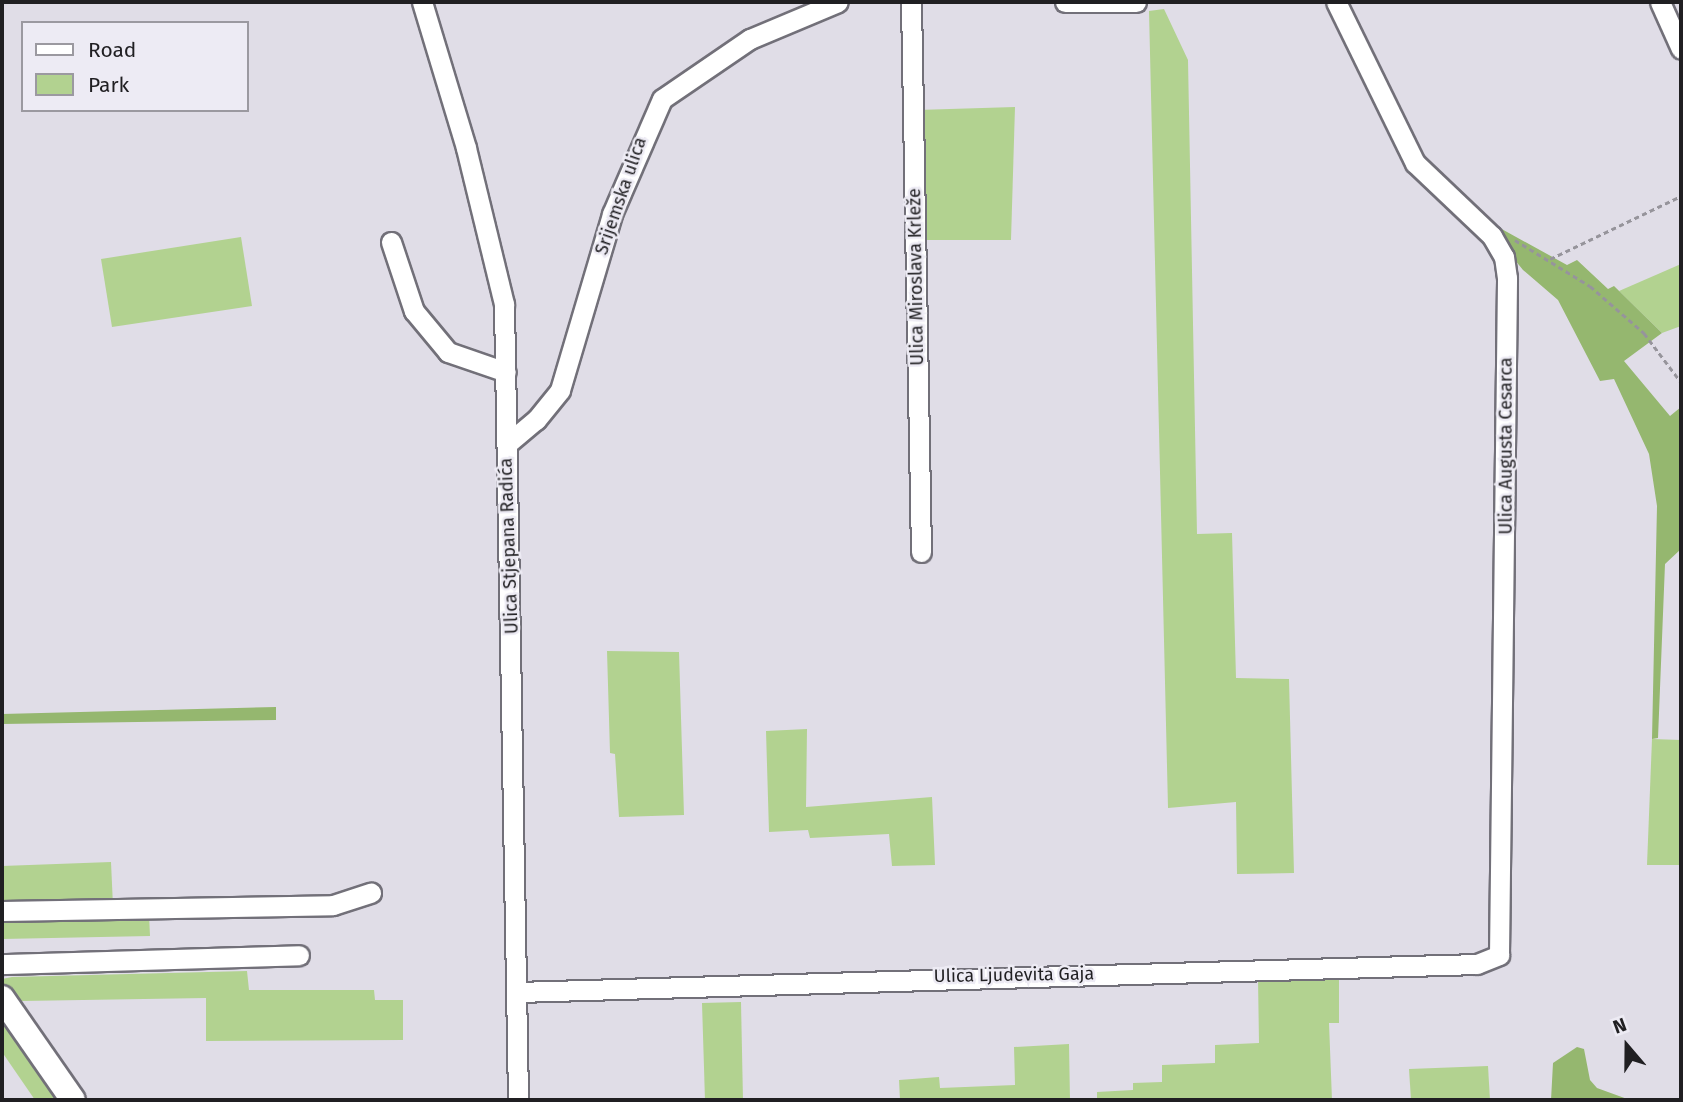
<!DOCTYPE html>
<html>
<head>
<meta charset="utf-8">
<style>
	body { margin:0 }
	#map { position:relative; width:1683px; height:1102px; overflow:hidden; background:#e0dde7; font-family:"Fira Sans",sans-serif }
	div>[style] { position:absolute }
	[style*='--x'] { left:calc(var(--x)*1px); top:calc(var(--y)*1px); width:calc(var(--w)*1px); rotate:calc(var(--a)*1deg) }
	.green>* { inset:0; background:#b2d290 }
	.forest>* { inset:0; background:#95b76f }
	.path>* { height:2.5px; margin-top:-1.25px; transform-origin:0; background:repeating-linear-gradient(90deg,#96949b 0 5px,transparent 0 8.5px) }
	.roads { filter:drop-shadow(2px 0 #727079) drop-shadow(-2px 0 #727079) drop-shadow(0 2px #727079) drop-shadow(0 -2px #727079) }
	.minor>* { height:19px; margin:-9.5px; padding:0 9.5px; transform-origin:9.5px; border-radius:9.5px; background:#fff }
	.major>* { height:24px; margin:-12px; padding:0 12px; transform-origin:12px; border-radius:12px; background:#fff }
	span { translate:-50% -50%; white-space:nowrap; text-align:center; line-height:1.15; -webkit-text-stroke:5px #edebf4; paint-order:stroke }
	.street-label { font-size:18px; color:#201f22 }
	.frame { position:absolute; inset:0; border:4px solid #201f22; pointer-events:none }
	.legend { position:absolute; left:21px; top:21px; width:228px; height:91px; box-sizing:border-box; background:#edebf4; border:2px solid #9b99a0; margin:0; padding:9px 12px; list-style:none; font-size:21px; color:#201f22 }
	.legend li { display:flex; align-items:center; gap:14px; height:35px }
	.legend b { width:35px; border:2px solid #9b99a0 }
	.north { position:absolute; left:1592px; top:1011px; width:70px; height:70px; -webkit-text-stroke:5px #edebf4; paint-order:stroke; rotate:340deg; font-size:19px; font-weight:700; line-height:28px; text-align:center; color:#201f22 }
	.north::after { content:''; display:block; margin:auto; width:24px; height:32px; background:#201f22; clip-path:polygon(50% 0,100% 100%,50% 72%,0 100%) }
</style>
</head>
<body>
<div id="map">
	<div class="green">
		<div style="clip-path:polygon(1164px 9px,1188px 60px,1197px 534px,1232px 533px,1236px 678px,1289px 679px,1294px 873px,1237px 874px,1236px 802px,1168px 808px,1149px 11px)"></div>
		<div style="clip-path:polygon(1015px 107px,1011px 240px,919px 240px,917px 110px)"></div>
		<div style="clip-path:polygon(241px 237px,252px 306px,112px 327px,101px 259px)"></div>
		<div style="clip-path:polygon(1681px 264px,1681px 326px,1662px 333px,1619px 291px)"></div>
		<div style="clip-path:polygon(607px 651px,679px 652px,684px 815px,619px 817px,615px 754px,610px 753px)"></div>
		<div style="clip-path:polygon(807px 729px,806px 807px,932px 797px,935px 865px,892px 866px,889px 834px,810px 838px,808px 830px,769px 832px,766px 731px)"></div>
		<div style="clip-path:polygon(1652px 739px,1681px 740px,1681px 865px,1647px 865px)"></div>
		<div style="clip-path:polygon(111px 862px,113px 906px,2px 909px,2px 866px)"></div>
		<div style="clip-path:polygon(149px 914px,150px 936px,2px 939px,2px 917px)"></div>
		<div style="clip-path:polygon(247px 971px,249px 990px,374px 990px,375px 1000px,403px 1000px,403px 1040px,206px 1041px,206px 998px,21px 1001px,71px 1074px,61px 1077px,2px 989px,2px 979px,12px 977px)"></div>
		<div style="clip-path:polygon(1339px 975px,1339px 1023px,1329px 1023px,1332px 1100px,1097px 1100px,1097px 1092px,1133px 1090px,1133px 1083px,1162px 1082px,1162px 1065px,1215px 1063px,1215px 1045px,1259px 1043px,1258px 979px)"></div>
		<div style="clip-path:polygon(741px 1002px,743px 1100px,705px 1100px,702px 1003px)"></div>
		<div style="clip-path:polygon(2px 1016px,62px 1100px,35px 1100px,2px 1052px)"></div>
		<div style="clip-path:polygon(1069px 1044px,1070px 1100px,900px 1100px,899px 1080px,939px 1077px,940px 1088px,1015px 1085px,1014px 1047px)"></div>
		<div style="clip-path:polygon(1488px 1066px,1490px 1100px,1411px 1100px,1409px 1069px)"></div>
	</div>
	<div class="forest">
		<div style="clip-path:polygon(1480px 217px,1567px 265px,1577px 260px,1608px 289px,1614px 286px,1662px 333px,1624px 361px,1670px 416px,1681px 407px,1681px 549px,1665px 564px,1658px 738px,1652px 739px,1657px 506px,1649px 454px,1614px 379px,1600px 381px,1558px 300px,1523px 270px)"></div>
		<div style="clip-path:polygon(276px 707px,276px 720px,2px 724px,2px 714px)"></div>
		<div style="clip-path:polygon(1577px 1047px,1584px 1049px,1590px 1080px,1597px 1088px,1630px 1100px,1551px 1100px,1553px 1063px)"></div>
	</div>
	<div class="path">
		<div style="--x:1515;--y:240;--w:88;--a:31.5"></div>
		<div style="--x:1590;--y:286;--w:72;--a:41"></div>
		<div style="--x:1644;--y:333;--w:61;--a:52.9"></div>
		<div style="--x:1550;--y:259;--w:145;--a:-25.7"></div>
	</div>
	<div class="roads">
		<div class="minor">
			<div style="--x:422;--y:2;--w:152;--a:73.2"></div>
			<div style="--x:466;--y:148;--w:161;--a:76.3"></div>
			<div style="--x:504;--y:304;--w:796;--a:88.99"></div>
			<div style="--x:911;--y:2;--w:550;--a:88.96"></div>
			<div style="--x:1065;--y:2;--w:71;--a:0"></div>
			<div style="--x:1660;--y:2;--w:51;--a:65.9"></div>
			<div style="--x:391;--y:242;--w:73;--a:71.6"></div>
			<div style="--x:414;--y:311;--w:53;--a:50.3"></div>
			<div style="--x:448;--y:352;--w:61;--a:19"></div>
			<div style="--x:507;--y:444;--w:38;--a:-40"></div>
			<div style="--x:536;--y:420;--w:38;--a:-51"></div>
			<div style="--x:560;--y:390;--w:184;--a:-73.5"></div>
			<div style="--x:612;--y:214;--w:125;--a:-66.5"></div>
			<div style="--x:662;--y:99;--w:107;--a:-34.3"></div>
			<div style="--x:750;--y:39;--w:95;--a:-22.8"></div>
			<div style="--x:2;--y:911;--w:331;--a:-1"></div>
			<div style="--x:333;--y:905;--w:40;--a:-18"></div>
			<div style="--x:2;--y:964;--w:297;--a:-1.7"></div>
			<div style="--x:517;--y:992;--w:960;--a:-1.67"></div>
			<div style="--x:1477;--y:964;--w:24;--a:-22"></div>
			<div style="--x:1499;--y:955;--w:677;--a:-89.32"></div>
			<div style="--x:1507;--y:278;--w:21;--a:-98"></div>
			<div style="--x:1504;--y:257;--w:24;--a:-120"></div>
			<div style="--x:1492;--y:236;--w:106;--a:-136.5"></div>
			<div style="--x:1415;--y:163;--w:179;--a:-116.1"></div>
		</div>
		<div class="major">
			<div style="--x:2;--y:998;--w:124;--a:55.2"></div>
		</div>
	</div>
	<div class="street-label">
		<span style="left:621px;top:196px;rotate:-71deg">Srijemska ulica</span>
		<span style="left:916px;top:277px;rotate:-91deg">Ulica Miroslava Krleže</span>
		<span style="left:1506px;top:446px;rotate:-90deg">Ulica Augusta Cesarca</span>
		<span style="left:509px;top:546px;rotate:-92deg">Ulica Stjepana Radića</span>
		<span style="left:1014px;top:975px;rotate:-1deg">Ulica Ljudevita Gaja</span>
	</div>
	<div class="frame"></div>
	<ul class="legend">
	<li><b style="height:9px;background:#fff"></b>Road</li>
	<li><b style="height:19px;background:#b2d290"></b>Park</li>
	</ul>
	<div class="north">N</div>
</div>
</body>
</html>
